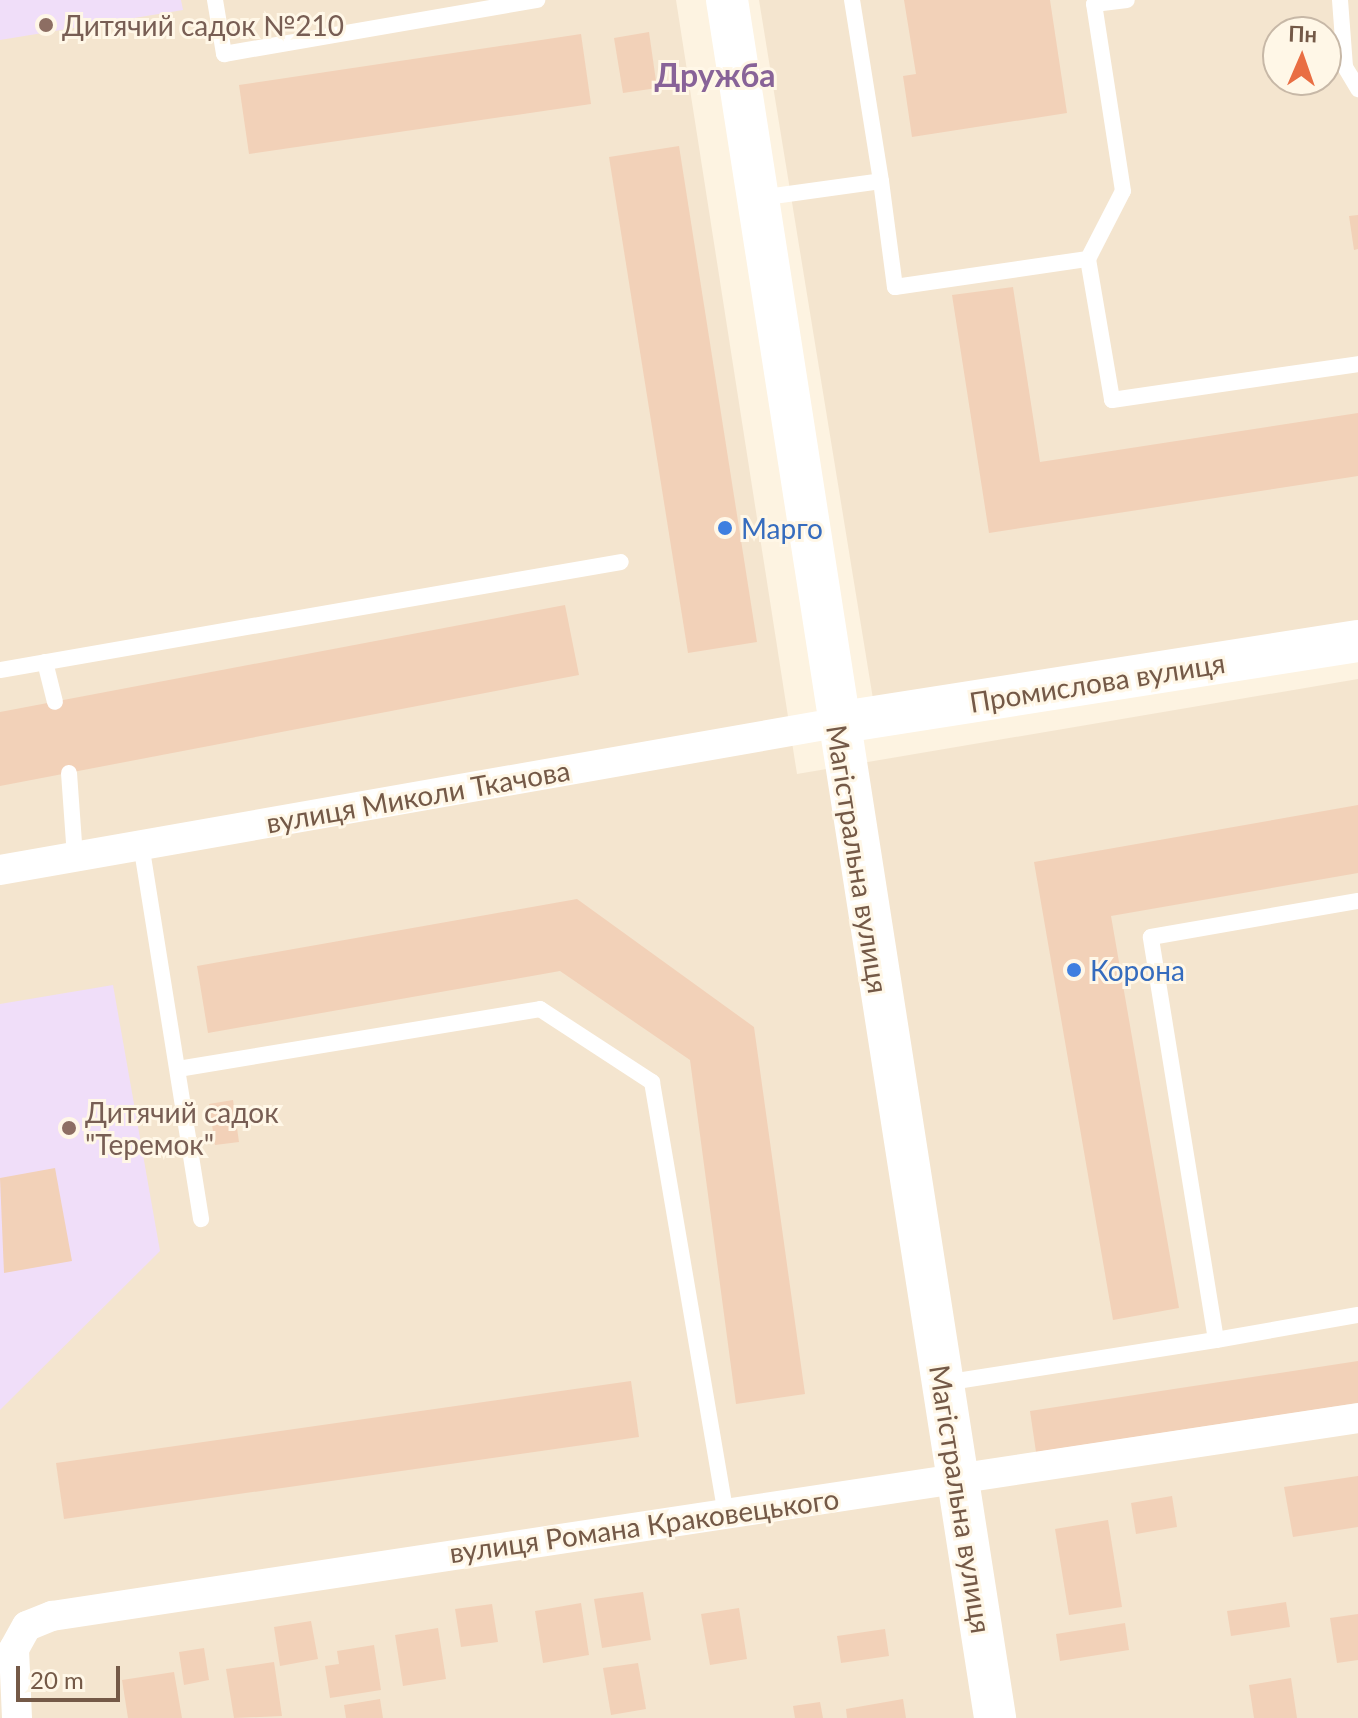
<!DOCTYPE html>
<html>
<head>
<meta charset="utf-8">
<style>
	body { margin:0 }
	#map { position:relative; width:1358px; height:1718px; overflow:hidden; background:#fdf3e1; font-family:Lato,sans-serif }
	div>[style] { position:absolute }
	[style*='--x'] { left:calc(var(--x)*1px); top:calc(var(--y)*1px); width:calc(var(--w)*1px); rotate:calc(var(--a)*1deg) }
	.residential>* { inset:0; background:#f4e5cf }
	.education>* { inset:0; background:#f0def9 }
	.building>* { inset:0; background:#f2d1b8 }
	.lane>* { height:16px; margin:-8px; padding:0 8px; transform-origin:8px; border-radius:8px; background:#fff }
	.street>* { height:30px; margin:-15px; padding:0 15px; transform-origin:15px; border-radius:15px; background:#fff }
	.secondary>* { height:42px; margin:-21px; padding:0 21px; transform-origin:21px; border-radius:21px; background:#fff }
	.dots>* { width:22px; height:22px; translate:-50% -50%; box-sizing:border-box; border:4px solid #fff7e7; border-radius:50% }
	span { translate:-50% -50%; white-space:nowrap; text-align:center; line-height:1.15; -webkit-text-stroke:6px #fff7e7; paint-order:stroke }
	.education-label { font-size:28px; color:#785e54 }
	.left { translate:0 -50%; text-align:left }
	.shop-label { font-size:28px; color:#366cbe }
	.street-label { font-size:28px; color:#745947 }
	.quarter-label { font-size:32px; color:#886398; font-weight:700 }
	.north { position:absolute; left:1262px; top:16px; width:80px; height:80px; box-sizing:border-box; background:#fff7e7; border:2px solid #c7b8a7; border-radius:50%; rotate:2deg; font-size:22px; font-weight:700; line-height:32px; text-align:center; color:#745947 }
	.north::after { content:''; display:block; margin:auto; width:28px; height:36px; background:#e96e43; clip-path:polygon(50% 0,100% 100%,50% 72%,0 100%) }
	.scale { position:absolute; left:16px; top:1666px; width:104px; height:36px; box-sizing:border-box; border:4px solid #745947; border-top:0; padding-left:10px; font-size:24px; line-height:28px; white-space:nowrap; color:#745947; -webkit-text-stroke:6px #fff7e7; paint-order:stroke }
</style>
</head>
<body>
<div id="map">
	<div class="residential">
		<div style="clip-path:polygon(0 0,676px 0,797px 774px,1358px 679px,1358px 1718px,0 1718px)"></div>
		<div style="clip-path:polygon(evenodd,759px 0,1358px 0,1358px 624px,874px 705px,759px 0,1278px 32px,1326px 32px,1326px 80px,1278px 80px,1278px 32px)"></div>
	</div>
	<div class="education">
		<div style="clip-path:polygon(0 0,181px 0,183px 10px,0 40px)"></div>
		<div style="clip-path:polygon(113px 985px,160px 1251px,0 1410px,0 1004px)"></div>
	</div>
	<div class="building">
		<div style="clip-path:polygon(904px 0,1050px 0,1067px 113px,912px 137px,903px 76px,916px 74px)"></div>
		<div style="clip-path:polygon(649px 32px,657px 88px,623px 93px,614px 38px)"></div>
		<div style="clip-path:polygon(581px 34px,591px 104px,249px 154px,239px 85px)"></div>
		<div style="clip-path:polygon(679px 146px,757px 642px,688px 653px,609px 157px)"></div>
		<div style="clip-path:polygon(1358px 215px,1358px 249px,1354px 250px,1349px 216px)"></div>
		<div style="clip-path:polygon(1013px 287px,1040px 462px,1358px 413px,1358px 476px,989px 533px,952px 295px)"></div>
		<div style="clip-path:polygon(565px 605px,579px 675px,0 786px,0 712px)"></div>
		<div style="clip-path:polygon(1358px 805px,1358px 873px,1111px 916px,1179px 1308px,1113px 1320px,1034px 862px)"></div>
		<div style="clip-path:polygon(577px 899px,754px 1027px,805px 1394px,736px 1404px,690px 1060px,560px 971px,208px 1033px,197px 966px)"></div>
		<div style="clip-path:polygon(233px 1100px,239px 1142px,215px 1145px,209px 1104px)"></div>
		<div style="clip-path:polygon(55px 1168px,72px 1261px,4px 1273px,0 1178px)"></div>
		<div style="clip-path:polygon(1358px 1361px,1358px 1403px,1036px 1452px,1030px 1411px)"></div>
		<div style="clip-path:polygon(631px 1381px,639px 1437px,64px 1519px,56px 1463px)"></div>
		<div style="clip-path:polygon(1358px 1476px,1358px 1527px,1293px 1537px,1284px 1487px)"></div>
		<div style="clip-path:polygon(1172px 1496px,1177px 1527px,1136px 1534px,1131px 1503px)"></div>
		<div style="clip-path:polygon(1108px 1520px,1122px 1607px,1069px 1615px,1055px 1529px)"></div>
		<div style="clip-path:polygon(643px 1592px,651px 1640px,602px 1648px,594px 1599px)"></div>
		<div style="clip-path:polygon(1286px 1602px,1290px 1627px,1231px 1636px,1227px 1611px)"></div>
		<div style="clip-path:polygon(581px 1603px,589px 1655px,543px 1663px,535px 1611px)"></div>
		<div style="clip-path:polygon(492px 1604px,498px 1642px,461px 1647px,455px 1609px)"></div>
		<div style="clip-path:polygon(739px 1608px,747px 1659px,710px 1665px,701px 1614px)"></div>
		<div style="clip-path:polygon(1358px 1614px,1358px 1660px,1337px 1663px,1330px 1618px)"></div>
		<div style="clip-path:polygon(311px 1621px,318px 1659px,280px 1666px,274px 1627px)"></div>
		<div style="clip-path:polygon(1125px 1623px,1129px 1650px,1060px 1661px,1056px 1634px)"></div>
		<div style="clip-path:polygon(438px 1628px,446px 1679px,403px 1686px,395px 1635px)"></div>
		<div style="clip-path:polygon(885px 1629px,889px 1656px,841px 1663px,837px 1636px)"></div>
		<div style="clip-path:polygon(374px 1645px,381px 1690px,330px 1698px,325px 1666px,339px 1664px,337px 1651px)"></div>
		<div style="clip-path:polygon(204px 1648px,209px 1680px,184px 1685px,179px 1652px)"></div>
		<div style="clip-path:polygon(274px 1662px,282px 1716px,234px 1718px,226px 1669px)"></div>
		<div style="clip-path:polygon(638px 1663px,646px 1709px,611px 1715px,603px 1668px)"></div>
		<div style="clip-path:polygon(174px 1672px,182px 1718px,128px 1718px,122px 1680px)"></div>
		<div style="clip-path:polygon(1291px 1678px,1297px 1718px,1254px 1718px,1249px 1685px)"></div>
		<div style="clip-path:polygon(380px 1699px,383px 1718px,346px 1718px,344px 1705px)"></div>
		<div style="clip-path:polygon(903px 1699px,906px 1718px,847px 1718px,846px 1709px)"></div>
		<div style="clip-path:polygon(820px 1702px,823px 1718px,795px 1718px,793px 1706px)"></div>
	</div>
	<div class="lane">
		<div style="--x:215;--y:0;--w:55;--a:80.5"></div>
		<div style="--x:224;--y:54;--w:318;--a:-9.8"></div>
		<div style="--x:1340;--y:0;--w:67;--a:85.7"></div>
		<div style="--x:1345;--y:67;--w:26;--a:59"></div>
		<div style="--x:881;--y:181;--w:107;--a:82.5"></div>
		<div style="--x:895;--y:287;--w:195;--a:-8.3"></div>
		<div style="--x:1088;--y:259;--w:143;--a:80.3"></div>
		<div style="--x:1112;--y:400;--w:249;--a:-8.3"></div>
		<div style="--x:759;--y:198;--w:123;--a:-7.9"></div>
		<div style="--x:881;--y:181;--w:183;--a:-99.1"></div>
		<div style="--x:1088;--y:259;--w:76;--a:-62.8"></div>
		<div style="--x:1123;--y:191;--w:189;--a:-98.8"></div>
		<div style="--x:1094;--y:4;--w:33;--a:-7"></div>
		<div style="--x:45;--y:662;--w:41;--a:76"></div>
		<div style="--x:0;--y:670;--w:630;--a:-9.87"></div>
		<div style="--x:69;--y:773;--w:83;--a:85.9"></div>
		<div style="--x:141;--y:844;--w:380;--a:80.9"></div>
		<div style="--x:178;--y:1069;--w:367;--a:-9.4"></div>
		<div style="--x:540;--y:1009;--w:134;--a:33.1"></div>
		<div style="--x:652;--y:1082;--w:433;--a:80.3"></div>
		<div style="--x:1216;--y:1340;--w:144;--a:-10"></div>
		<div style="--x:944;--y:1383;--w:275;--a:-9"></div>
		<div style="--x:1216;--y:1340;--w:408;--a:-99.2"></div>
		<div style="--x:1151;--y:937;--w:210;--a:-9.9"></div>
	</div>
	<div class="street">
		<div style="--x:0;--y:870;--w:849;--a:-9.97"></div>
		<div style="--x:17;--y:1718;--w:69;--a:-92.5"></div>
		<div style="--x:14;--y:1649;--w:26;--a:-61"></div>
		<div style="--x:27;--y:1626;--w:27;--a:-22"></div>
		<div style="--x:52;--y:1616;--w:1321;--a:-8.62"></div>
	</div>
	<div class="secondary">
		<div style="--x:727;--y:0;--w:1739;--a:81.13"></div>
		<div style="--x:836;--y:723;--w:528;--a:-8.93"></div>
	</div>
	<div class="dots">
		<div style="left:46px;top:25px;background:#8d6e63"></div>
		<div style="left:725px;top:528px;background:#3f7fe0"></div>
		<div style="left:1074px;top:970px;background:#3f7fe0"></div>
		<div style="left:69px;top:1128px;background:#8d6e63"></div>
	</div>
	<div class="education-label">
		<span class="left" style="left:62px;top:25px">Дитячий садок №210</span>
		<span class="left" style="left:85px;top:1128px">Дитячий садок<br>"Теремок"</span>
	</div>
	<div class="shop-label">
		<span class="left" style="left:741px;top:528px">Марго</span>
		<span class="left" style="left:1090px;top:970px">Корона</span>
	</div>
	<div class="street-label">
		<span style="left:1097px;top:682px;rotate:-9deg">Промислова вулиця</span>
		<span style="left:418px;top:796px;rotate:-10deg">вулиця Миколи Ткачова</span>
		<span style="left:858px;top:859px;rotate:81deg">Магістральна вулиця</span>
		<span style="left:961px;top:1499px;rotate:81deg">Магістральна вулиця</span>
		<span style="left:644px;top:1525px;rotate:-8deg">вулиця Романа Краковецького</span>
	</div>
	<div class="quarter-label">
		<span style="left:715px;top:75px">Дружба</span>
	</div>
	<div class="north">Пн</div>
	<div class="scale">20 m</div>
</div>
</body>
</html>
